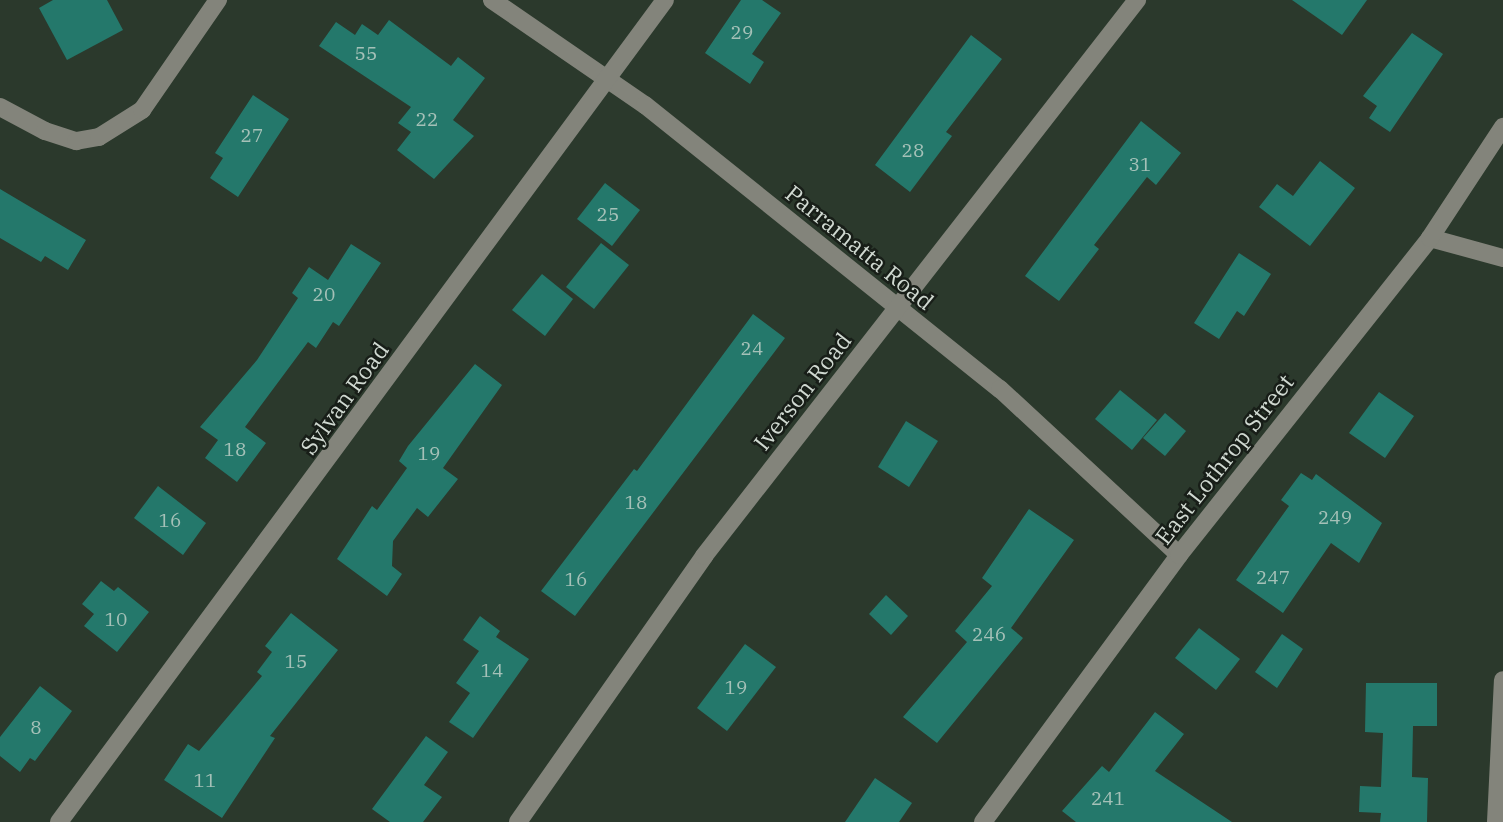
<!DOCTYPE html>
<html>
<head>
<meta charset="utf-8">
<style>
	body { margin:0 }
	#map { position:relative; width:1503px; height:822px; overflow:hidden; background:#2b392c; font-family:"IBM Plex Serif",serif }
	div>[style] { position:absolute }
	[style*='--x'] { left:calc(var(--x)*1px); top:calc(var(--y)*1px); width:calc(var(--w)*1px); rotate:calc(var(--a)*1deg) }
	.building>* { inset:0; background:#24786b }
	.minor>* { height:18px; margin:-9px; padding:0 9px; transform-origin:9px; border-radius:9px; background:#83847b }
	span { translate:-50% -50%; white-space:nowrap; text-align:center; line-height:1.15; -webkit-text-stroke:5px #181e18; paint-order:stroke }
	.number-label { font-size:19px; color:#a5c1b8 }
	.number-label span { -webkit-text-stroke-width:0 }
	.street-label { font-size:23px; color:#d0d9d1 }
</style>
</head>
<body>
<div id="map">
	<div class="building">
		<div style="clip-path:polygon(53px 0,107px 0,123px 30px,67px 60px,39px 8px)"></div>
		<div style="clip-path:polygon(741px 0,762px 0,781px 13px,752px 54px,764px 62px,750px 84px,705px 53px)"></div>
		<div style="clip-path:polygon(1292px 0,1367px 0,1342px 35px)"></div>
		<div style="clip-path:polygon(389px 20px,451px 66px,458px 57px,485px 78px,453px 120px,474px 136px,434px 179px,397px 150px,411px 132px,398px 123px,411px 107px,319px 46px,336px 22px,355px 35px,362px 24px,378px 35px)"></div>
		<div style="clip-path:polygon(1412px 33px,1443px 54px,1390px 132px,1369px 118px,1377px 106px,1363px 96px)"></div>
		<div style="clip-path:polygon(971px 35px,1002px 59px,946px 132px,952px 136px,910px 192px,875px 165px)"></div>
		<div style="clip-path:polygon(253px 95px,289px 119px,238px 197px,210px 178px,223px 158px,215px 153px)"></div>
		<div style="clip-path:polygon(1141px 121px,1181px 153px,1156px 185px,1147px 177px,1094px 245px,1099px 249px,1059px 301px,1025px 276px)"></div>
		<div style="clip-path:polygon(1320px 161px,1355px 188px,1310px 246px,1259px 207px,1277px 184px,1293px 196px)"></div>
		<div style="clip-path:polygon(605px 183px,640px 210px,612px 246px,577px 219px)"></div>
		<div style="clip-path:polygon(0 189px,86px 240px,68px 270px,45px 256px,41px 262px,0 238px)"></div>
		<div style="clip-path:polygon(601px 243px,629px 265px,594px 309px,566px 287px)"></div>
		<div style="clip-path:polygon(351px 244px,381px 263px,339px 326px,333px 322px,316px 348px,308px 342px,245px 427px,266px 443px,237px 482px,205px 458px,218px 440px,200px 427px,257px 360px,298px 298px,292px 293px,309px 267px,328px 280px)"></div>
		<div style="clip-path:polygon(1239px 253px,1271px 274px,1244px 316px,1237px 311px,1219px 339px,1194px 323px)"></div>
		<div style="clip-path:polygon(542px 274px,573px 299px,545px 336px,512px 310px)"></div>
		<div style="clip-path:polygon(753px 314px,785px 338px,575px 616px,541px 591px,634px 469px,637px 471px)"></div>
		<div style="clip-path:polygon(475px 364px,502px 385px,443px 468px,458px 479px,428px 517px,417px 508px,393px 541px,392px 566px,402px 574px,387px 596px,337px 559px,372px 506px,377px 510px,407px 468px,399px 461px,408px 446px)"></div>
		<div style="clip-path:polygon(1120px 390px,1157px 420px,1132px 450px,1095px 419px)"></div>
		<div style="clip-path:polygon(1379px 392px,1414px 416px,1385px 458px,1349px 433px)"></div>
		<div style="clip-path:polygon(1165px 413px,1186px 431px,1165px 456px,1143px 438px)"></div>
		<div style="clip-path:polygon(906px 421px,938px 441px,909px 487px,878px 467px)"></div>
		<div style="clip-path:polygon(1301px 473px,1312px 480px,1316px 474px,1382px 523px,1359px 563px,1331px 543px,1283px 613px,1236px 580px,1289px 506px,1281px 500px)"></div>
		<div style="clip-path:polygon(158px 486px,206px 523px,183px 555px,134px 518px)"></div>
		<div style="clip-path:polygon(1029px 509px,1074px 540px,1011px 628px,1023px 638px,937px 743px,903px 717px,967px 642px,955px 631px,992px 586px,982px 578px)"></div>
		<div style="clip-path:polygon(101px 581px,114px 591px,118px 587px,149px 612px,117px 652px,84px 626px,94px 614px,82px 604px)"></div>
		<div style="clip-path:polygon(886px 595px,908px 616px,891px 635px,869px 614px)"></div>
		<div style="clip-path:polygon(291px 613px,338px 650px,270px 736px,275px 738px,222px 818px,164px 780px,188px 744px,199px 751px,262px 676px,257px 672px,272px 652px,265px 646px)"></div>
		<div style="clip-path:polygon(480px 616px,500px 631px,496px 637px,529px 659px,473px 738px,449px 722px,470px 693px,456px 683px,479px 651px,463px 640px)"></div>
		<div style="clip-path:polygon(1199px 628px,1240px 659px,1216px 690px,1175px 658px)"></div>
		<div style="clip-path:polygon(1282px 634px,1303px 649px,1277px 688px,1255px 672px)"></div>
		<div style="clip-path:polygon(745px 644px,776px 667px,727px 731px,697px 708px)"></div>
		<div style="clip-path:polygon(1366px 683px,1437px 683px,1437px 726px,1413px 726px,1412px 777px,1428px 778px,1427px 822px,1380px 822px,1381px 813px,1359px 812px,1360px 786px,1381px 787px,1383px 733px,1365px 732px)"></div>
		<div style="clip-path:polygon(40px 686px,72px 711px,35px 761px,30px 758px,20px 772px,0 756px,0 737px)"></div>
		<div style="clip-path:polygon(1155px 712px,1184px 734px,1155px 771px,1232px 822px,1076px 822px,1062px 811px,1102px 766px,1109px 772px)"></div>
		<div style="clip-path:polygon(426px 736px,448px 752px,424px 785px,442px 797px,423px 822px,390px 822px,372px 809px)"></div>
		<div style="clip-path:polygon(875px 778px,912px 803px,899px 822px,845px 822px)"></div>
	</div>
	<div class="minor">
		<div style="--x:492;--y:0;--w:186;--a:34.5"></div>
		<div style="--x:645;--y:105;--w:455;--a:38.7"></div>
		<div style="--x:1000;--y:389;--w:244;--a:42.8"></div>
		<div style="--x:0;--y:107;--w:51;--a:28.1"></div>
		<div style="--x:45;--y:131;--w:33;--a:18"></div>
		<div style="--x:76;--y:141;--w:23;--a:-10"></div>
		<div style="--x:99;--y:137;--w:51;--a:-32.1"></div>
		<div style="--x:142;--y:110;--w:134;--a:-55.4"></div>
		<div style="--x:1430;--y:238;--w:76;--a:15.3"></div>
		<div style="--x:59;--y:822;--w:1021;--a:-53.6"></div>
		<div style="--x:518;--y:822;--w:325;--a:-55"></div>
		<div style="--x:704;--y:556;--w:705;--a:-52.09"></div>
		<div style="--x:983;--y:822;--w:331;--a:-53.7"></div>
		<div style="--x:1179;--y:555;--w:404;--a:-51.6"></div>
		<div style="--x:1430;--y:238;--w:133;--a:-56.7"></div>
		<div style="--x:1496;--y:822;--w:142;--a:-87.2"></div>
	</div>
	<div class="number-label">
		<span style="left:742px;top:33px">29</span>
		<span style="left:366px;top:54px">55</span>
		<span style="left:427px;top:120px">22</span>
		<span style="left:252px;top:136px">27</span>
		<span style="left:913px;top:151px">28</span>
		<span style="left:1140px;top:165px">31</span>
		<span style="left:608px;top:215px">25</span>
		<span style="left:324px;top:295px">20</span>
		<span style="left:752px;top:349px">24</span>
		<span style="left:235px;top:450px">18</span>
		<span style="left:429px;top:454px">19</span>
		<span style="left:636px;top:503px">18</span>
		<span style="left:1335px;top:518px">249</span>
		<span style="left:170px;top:521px">16</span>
		<span style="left:1273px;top:578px">247</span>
		<span style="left:576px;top:580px">16</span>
		<span style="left:116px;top:620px">10</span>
		<span style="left:989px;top:635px">246</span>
		<span style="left:296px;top:662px">15</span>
		<span style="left:492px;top:671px">14</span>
		<span style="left:736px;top:688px">19</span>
		<span style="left:36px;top:728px">8</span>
		<span style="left:205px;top:781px">11</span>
		<span style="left:1108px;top:799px">241</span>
	</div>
	<div class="street-label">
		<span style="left:860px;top:247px;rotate:39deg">Parramatta Road</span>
		<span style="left:802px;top:391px;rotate:-52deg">Iverson Road</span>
		<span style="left:344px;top:398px;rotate:-54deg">Sylvan Road</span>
		<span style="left:1224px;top:459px;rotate:-52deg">East Lothrop Street</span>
	</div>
</div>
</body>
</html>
